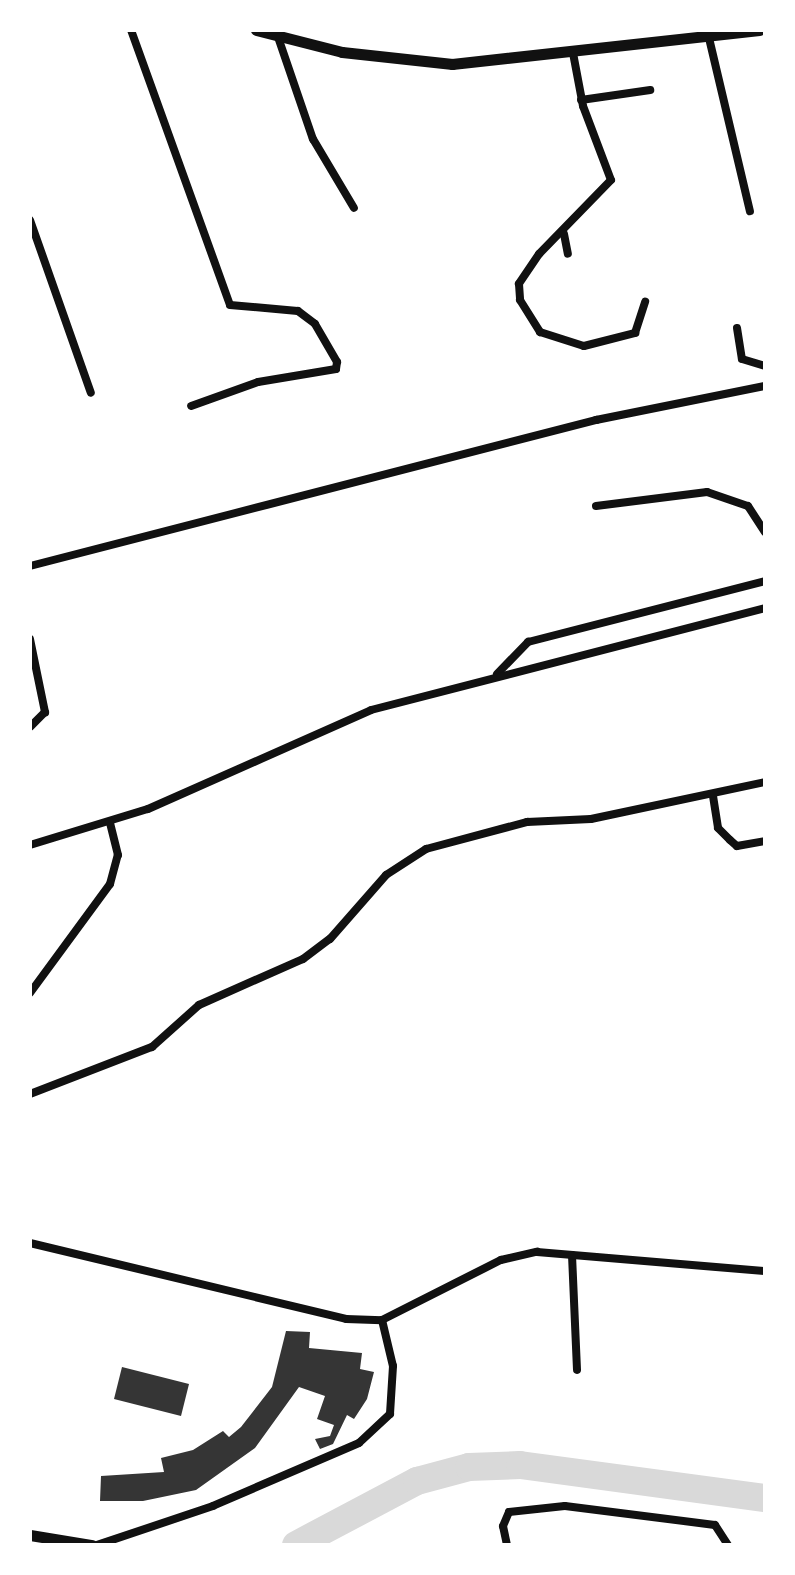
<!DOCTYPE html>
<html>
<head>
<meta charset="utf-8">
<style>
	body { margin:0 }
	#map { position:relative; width:795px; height:1575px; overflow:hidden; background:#fff; font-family:Cabin,sans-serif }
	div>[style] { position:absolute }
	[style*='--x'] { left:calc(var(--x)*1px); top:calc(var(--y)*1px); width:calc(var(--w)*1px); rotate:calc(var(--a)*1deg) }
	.river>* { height:28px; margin:-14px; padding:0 14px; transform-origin:14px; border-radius:14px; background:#d9d9d9 }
	.building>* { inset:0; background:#353535 }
	.minor>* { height:8px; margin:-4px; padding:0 4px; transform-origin:4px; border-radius:4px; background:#111 }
	.secondary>* { height:11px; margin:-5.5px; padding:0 5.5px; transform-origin:5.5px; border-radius:5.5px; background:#111 }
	span { translate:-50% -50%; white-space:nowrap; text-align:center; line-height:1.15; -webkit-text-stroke:10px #fff; paint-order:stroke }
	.frame { position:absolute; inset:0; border:32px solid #fff; pointer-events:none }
</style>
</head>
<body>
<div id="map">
	<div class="river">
		<div style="--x:296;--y:1545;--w:137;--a:-27.9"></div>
		<div style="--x:417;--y:1481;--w:54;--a:-15.1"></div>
		<div style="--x:469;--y:1467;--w:51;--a:-2.2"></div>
		<div style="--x:520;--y:1465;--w:247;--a:7.7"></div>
	</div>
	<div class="building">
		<div style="clip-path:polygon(286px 1331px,310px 1332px,309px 1348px,362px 1353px,360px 1369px,374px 1372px,367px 1399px,354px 1419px,347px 1415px,333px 1444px,320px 1449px,315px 1439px,330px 1436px,334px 1425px,317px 1419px,325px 1396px,299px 1387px,255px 1448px,196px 1490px,143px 1501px,100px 1501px,101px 1476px,164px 1472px,161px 1458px,193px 1450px,223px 1431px,229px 1437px,241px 1427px,272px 1387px)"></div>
		<div style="clip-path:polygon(122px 1367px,189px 1384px,181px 1416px,114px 1399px)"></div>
	</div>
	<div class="minor">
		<div style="--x:131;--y:30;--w:292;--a:70.2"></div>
		<div style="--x:230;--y:305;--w:68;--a:5"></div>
		<div style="--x:298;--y:311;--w:21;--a:37"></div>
		<div style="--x:315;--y:324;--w:44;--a:59.9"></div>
		<div style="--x:337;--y:362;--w:7;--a:98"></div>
		<div style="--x:336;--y:369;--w:79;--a:170.5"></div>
		<div style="--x:258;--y:382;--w:71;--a:160.3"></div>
		<div style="--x:278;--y:37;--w:108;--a:71.1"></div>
		<div style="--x:313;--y:139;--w:80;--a:59.3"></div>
		<div style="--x:709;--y:38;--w:178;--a:76.7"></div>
		<div style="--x:573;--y:53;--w:54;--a:79.3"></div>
		<div style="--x:583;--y:106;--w:79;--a:69.3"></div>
		<div style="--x:611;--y:180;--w:103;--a:134.2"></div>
		<div style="--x:539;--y:254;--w:36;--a:124"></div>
		<div style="--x:519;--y:284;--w:16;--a:86"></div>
		<div style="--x:520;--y:300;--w:38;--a:58"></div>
		<div style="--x:540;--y:332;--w:46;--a:17.7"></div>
		<div style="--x:584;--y:346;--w:53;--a:-14.3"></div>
		<div style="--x:635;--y:333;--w:33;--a:-72"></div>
		<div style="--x:581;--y:100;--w:70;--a:-8.2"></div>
		<div style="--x:30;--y:220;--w:183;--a:70.6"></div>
		<div style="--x:564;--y:234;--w:20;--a:79"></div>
		<div style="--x:737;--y:328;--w:31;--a:81"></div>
		<div style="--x:742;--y:359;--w:24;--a:17"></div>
		<div style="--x:596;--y:506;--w:112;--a:-7.2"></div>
		<div style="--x:707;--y:492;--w:43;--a:18.9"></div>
		<div style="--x:748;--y:506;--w:31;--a:57"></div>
		<div style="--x:30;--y:566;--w:585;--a:-14.46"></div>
		<div style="--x:596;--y:420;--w:172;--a:-11.4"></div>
		<div style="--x:30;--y:639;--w:75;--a:78.4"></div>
		<div style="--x:45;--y:712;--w:21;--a:135"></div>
		<div style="--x:497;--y:674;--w:45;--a:-45.9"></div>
		<div style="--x:528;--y:642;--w:245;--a:-14.4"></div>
		<div style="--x:713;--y:796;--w:32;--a:81"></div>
		<div style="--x:718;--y:828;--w:17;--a:45"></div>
		<div style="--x:730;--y:840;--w:9;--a:41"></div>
		<div style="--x:737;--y:846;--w:28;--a:-10"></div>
		<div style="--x:30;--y:845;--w:123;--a:-17"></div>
		<div style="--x:148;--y:809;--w:244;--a:-23.9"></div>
		<div style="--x:371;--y:710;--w:407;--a:-14.5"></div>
		<div style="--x:30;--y:993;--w:135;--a:-53.7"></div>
		<div style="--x:110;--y:884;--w:30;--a:-75"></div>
		<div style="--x:118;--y:855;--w:34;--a:-104"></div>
		<div style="--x:30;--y:1094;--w:131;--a:-21.1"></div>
		<div style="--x:152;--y:1047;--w:63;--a:-41.8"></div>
		<div style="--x:199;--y:1005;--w:114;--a:-23.9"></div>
		<div style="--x:303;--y:959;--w:34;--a:-37"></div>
		<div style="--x:330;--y:939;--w:85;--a:-48.8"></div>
		<div style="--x:386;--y:875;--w:48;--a:-33"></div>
		<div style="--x:426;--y:849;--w:105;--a:-15"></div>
		<div style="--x:527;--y:822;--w:64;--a:-2.7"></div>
		<div style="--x:591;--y:819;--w:178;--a:-12"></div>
		<div style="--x:30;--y:1243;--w:325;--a:13.5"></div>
		<div style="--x:346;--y:1319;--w:36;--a:2"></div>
		<div style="--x:382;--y:1320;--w:47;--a:76.6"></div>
		<div style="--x:393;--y:1366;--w:48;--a:93.6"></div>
		<div style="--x:390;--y:1414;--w:42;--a:136.9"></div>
		<div style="--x:359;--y:1443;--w:159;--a:156.7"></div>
		<div style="--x:213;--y:1506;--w:122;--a:161.4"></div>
		<div style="--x:572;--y:1255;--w:115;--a:87.5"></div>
		<div style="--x:382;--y:1320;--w:133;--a:-26.8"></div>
		<div style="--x:501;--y:1260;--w:37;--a:-13"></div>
		<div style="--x:537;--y:1252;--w:229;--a:4.8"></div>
		<div style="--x:507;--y:1545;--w:19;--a:-102"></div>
		<div style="--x:503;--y:1526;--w:15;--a:-67"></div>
		<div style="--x:509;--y:1512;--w:56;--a:-6.1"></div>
		<div style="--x:565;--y:1506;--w:151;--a:7.2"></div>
		<div style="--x:715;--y:1525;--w:24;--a:57"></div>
	</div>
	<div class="secondary">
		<div style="--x:256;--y:30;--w:89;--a:14.3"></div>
		<div style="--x:342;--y:52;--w:111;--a:6.2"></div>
		<div style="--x:452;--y:64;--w:309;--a:-6.3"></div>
		<div style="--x:30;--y:1535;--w:63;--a:9.2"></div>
	</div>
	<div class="frame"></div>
</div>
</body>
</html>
